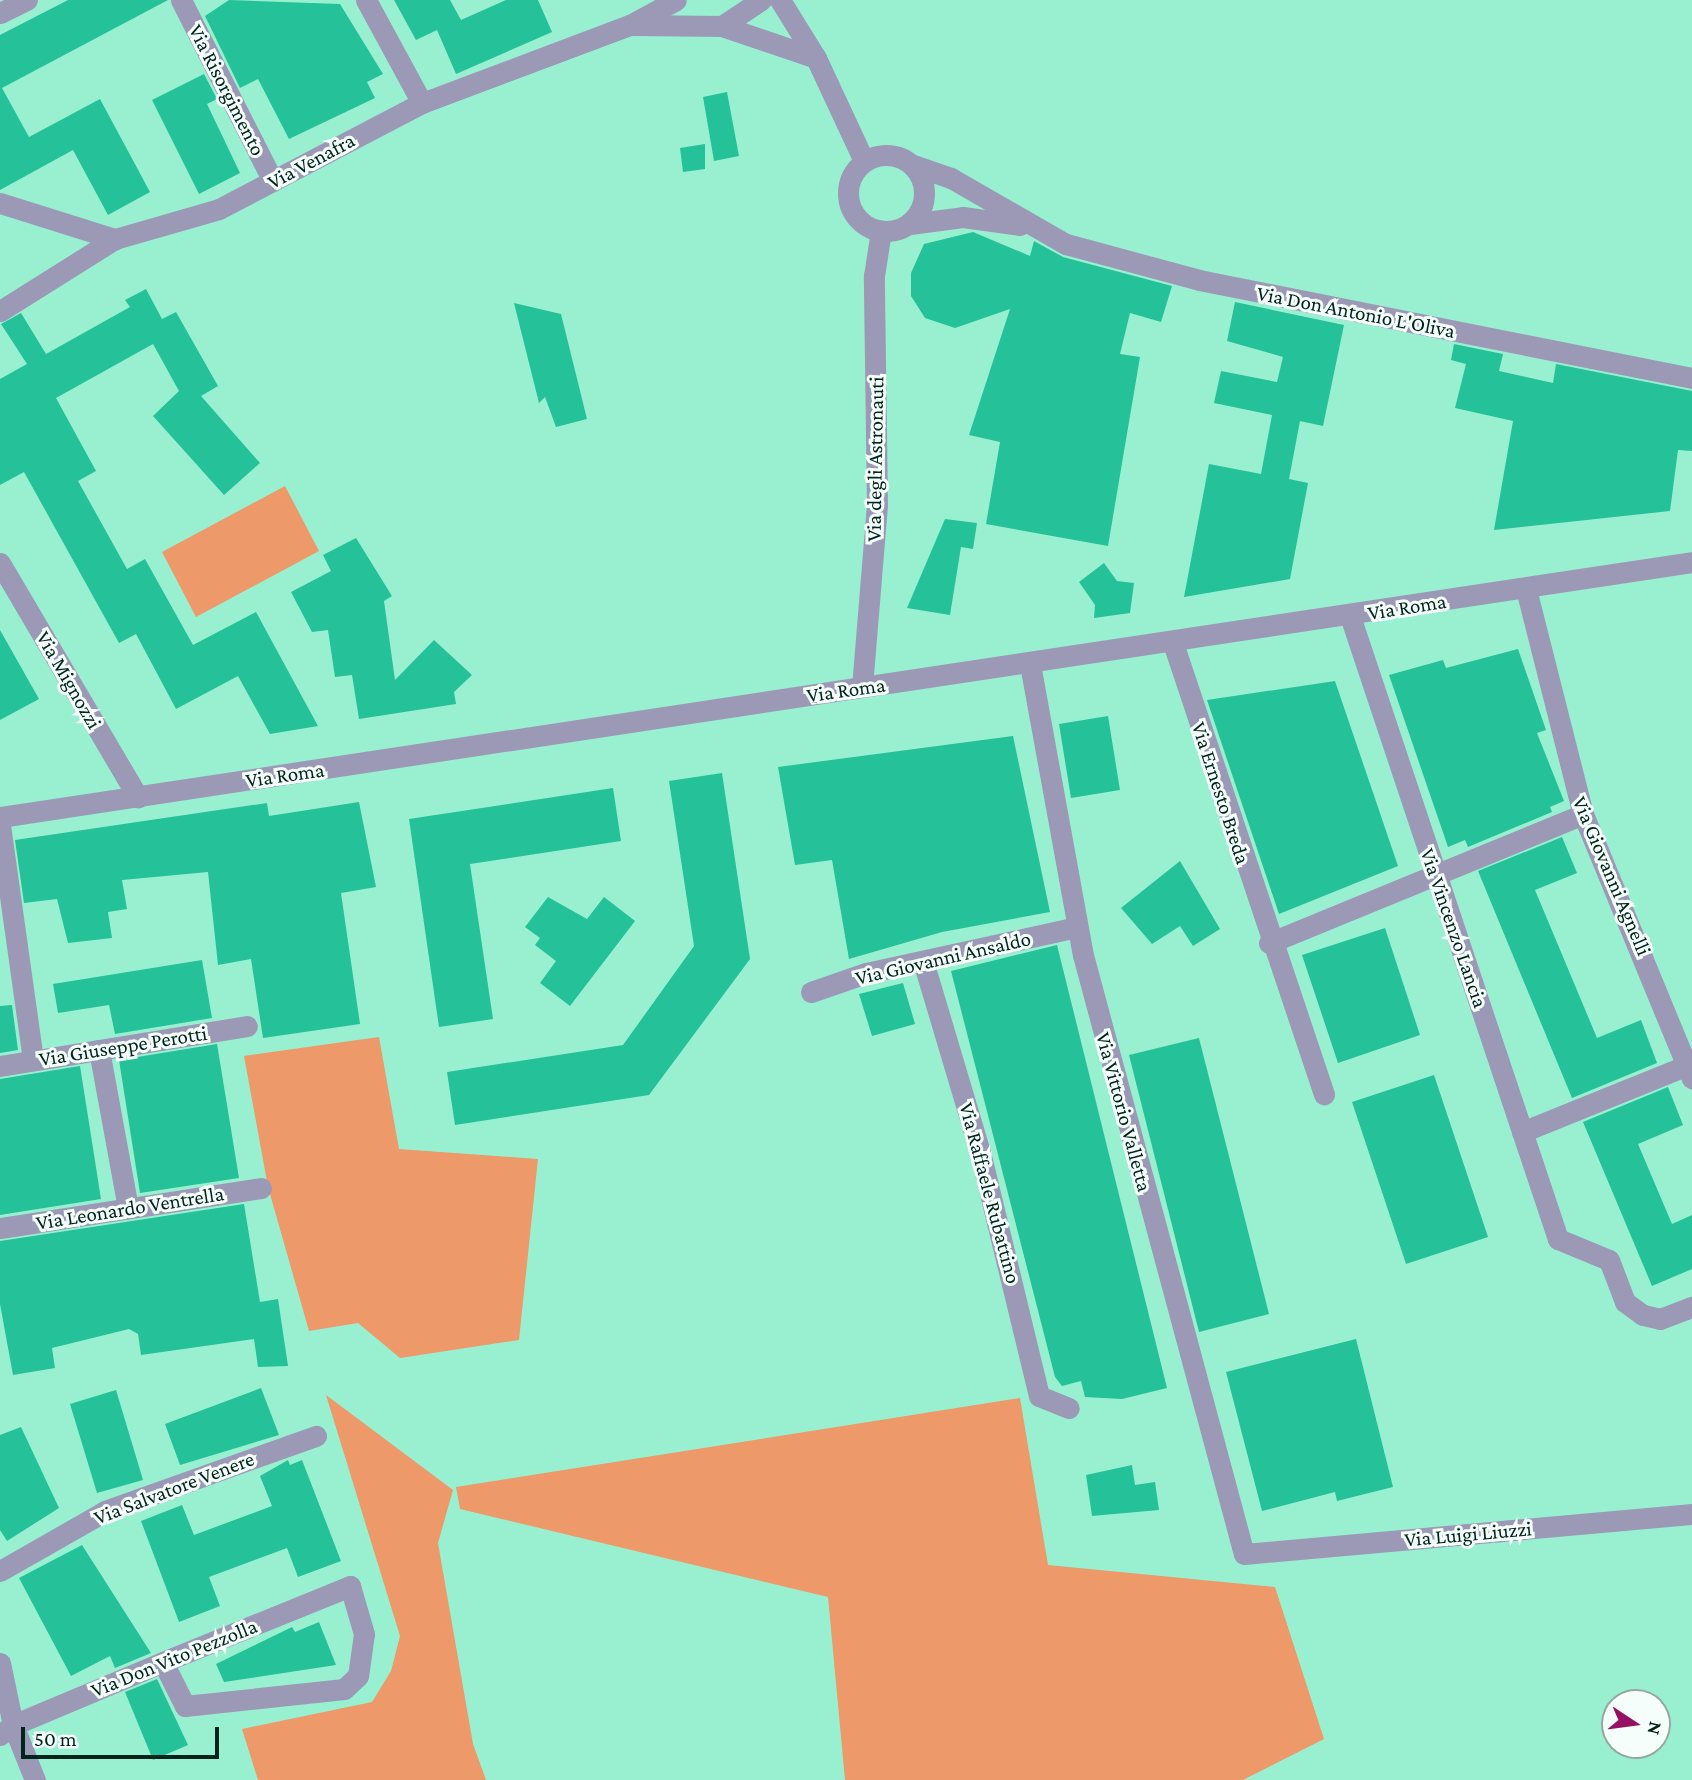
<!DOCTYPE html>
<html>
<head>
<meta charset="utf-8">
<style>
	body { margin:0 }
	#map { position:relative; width:1692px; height:1780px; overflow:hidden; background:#98f0d1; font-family:"Crimson Pro",serif }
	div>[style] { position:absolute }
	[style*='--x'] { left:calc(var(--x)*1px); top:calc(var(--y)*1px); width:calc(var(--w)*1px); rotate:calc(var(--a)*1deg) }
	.green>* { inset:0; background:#ed9969 }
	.building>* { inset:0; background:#25c199 }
	.minor>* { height:21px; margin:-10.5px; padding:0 10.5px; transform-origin:10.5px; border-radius:10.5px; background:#9c99b7 }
	.minor>.ring { margin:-10.5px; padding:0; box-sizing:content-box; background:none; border:21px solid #9c99b7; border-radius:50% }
	span { translate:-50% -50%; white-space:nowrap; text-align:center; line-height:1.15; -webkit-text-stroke:6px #f6fefb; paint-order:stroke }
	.street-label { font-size:21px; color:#00261b }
	.north { position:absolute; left:1601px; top:1689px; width:70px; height:70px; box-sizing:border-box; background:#f6fefb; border:2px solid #94a8a1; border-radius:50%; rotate:103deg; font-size:19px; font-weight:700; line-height:28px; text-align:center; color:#00261b }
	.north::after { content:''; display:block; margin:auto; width:24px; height:32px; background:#981064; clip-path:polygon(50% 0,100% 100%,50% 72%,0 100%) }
	.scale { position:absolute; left:21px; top:1727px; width:198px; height:32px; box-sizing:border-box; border:4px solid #00261b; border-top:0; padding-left:9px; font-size:21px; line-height:24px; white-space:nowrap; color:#00261b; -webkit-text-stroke:5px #f6fefb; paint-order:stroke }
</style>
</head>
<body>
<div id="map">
	<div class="green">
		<div style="clip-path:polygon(285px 486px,319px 551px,196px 617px,162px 552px)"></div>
		<div style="clip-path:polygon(379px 1037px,399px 1149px,538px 1159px,519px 1340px,400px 1358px,358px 1323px,309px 1331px,268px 1187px,244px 1056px)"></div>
		<div style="clip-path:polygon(326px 1395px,453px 1490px,438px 1543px,473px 1744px,486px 1780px,258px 1780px,242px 1729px,372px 1702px,391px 1671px,400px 1636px)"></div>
		<div style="clip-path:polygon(1020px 1398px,1048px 1565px,1275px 1587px,1324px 1739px,1243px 1780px,845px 1780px,828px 1597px,460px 1509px,456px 1487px)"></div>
	</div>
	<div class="building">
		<div style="clip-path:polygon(68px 0,168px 0,2px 88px,29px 137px,100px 99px,150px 192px,108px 215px,73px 150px,0 190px,0 35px)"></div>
		<div style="clip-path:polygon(229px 0,340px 4px,383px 74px,367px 82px,375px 98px,289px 139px,258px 79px,240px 88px,205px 16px)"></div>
		<div style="clip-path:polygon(394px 0,450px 0,461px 20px,506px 0,538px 0,552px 32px,456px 74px,437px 30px,416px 40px)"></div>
		<div style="clip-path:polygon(204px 74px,217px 99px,207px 104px,240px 173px,199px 194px,152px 100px)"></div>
		<div style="clip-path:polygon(727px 92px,739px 156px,714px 161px,703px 97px)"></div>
		<div style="clip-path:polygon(705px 144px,705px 169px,683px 172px,680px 148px)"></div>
		<div style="clip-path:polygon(973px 232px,1030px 256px,1034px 241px,1063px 257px,1172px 286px,1161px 322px,1130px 313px,1120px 354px,1140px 357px,1108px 546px,986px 524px,1000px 442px,969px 435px,1010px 309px,955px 328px,925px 318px,911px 296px,911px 273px,924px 244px)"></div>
		<div style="clip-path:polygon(146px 289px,162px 319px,176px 312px,218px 386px,201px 396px,260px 463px,224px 495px,153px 416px,179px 391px,153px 344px,56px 398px,96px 471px,78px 481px,127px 569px,145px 559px,193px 645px,256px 612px,318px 726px,270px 734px,238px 676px,176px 709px,136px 634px,119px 643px,24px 472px,0 485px,0 379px,27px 364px,1px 324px,21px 313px,46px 354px,130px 307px,125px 300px)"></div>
		<div style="clip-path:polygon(1235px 302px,1344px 325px,1323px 426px,1300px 421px,1289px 479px,1308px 483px,1290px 579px,1184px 597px,1209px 464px,1261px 474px,1272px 415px,1214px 403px,1221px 371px,1277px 382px,1283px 357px,1227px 341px)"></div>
		<div style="clip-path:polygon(514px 303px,561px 314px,587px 419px,556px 427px,545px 397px,539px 403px)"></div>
		<div style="clip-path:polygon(1454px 344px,1503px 354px,1499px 371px,1553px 383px,1556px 364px,1692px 391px,1692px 451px,1678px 450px,1670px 511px,1494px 530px,1513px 421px,1455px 408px,1466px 364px,1451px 360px)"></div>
		<div style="clip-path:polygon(945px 519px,977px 523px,973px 549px,961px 547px,950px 615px,907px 608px)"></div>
		<div style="clip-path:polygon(356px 538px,392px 596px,384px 601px,395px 680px,434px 640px,472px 675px,454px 692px,456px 704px,359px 719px,352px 675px,335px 677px,328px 630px,312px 632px,291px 592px,331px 571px,323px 555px)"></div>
		<div style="clip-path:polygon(1104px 563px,1117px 581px,1134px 583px,1130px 613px,1094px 618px,1095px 605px,1079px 582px)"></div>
		<div style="clip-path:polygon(0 630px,39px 699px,0 720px)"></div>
		<div style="clip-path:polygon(1518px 649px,1546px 730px,1537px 733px,1564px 801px,1550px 807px,1552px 812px,1468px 847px,1465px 840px,1448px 847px,1389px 675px,1443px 660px,1446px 668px)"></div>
		<div style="clip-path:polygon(1335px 681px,1398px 866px,1279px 914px,1207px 700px)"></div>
		<div style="clip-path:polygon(1108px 716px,1120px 790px,1071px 798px,1059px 724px)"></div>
		<div style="clip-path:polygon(1013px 736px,1050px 912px,942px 932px,849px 959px,832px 860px,795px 865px,778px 767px)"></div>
		<div style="clip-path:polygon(722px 773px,750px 959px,649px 1095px,455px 1125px,447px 1072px,623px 1045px,694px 946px,669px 781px)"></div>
		<div style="clip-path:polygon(613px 788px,621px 841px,470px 864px,493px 1019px,439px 1027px,409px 819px)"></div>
		<div style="clip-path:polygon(359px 802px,376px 887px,341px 893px,360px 1024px,263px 1038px,251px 959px,218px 965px,208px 872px,122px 880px,127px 909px,108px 912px,112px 938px,68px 943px,57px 899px,24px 903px,15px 840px,267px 803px,269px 816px)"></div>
		<div style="clip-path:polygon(1562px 837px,1577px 873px,1535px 890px,1597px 1038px,1641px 1020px,1657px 1063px,1572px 1098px,1478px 871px)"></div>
		<div style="clip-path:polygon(1180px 861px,1220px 929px,1193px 946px,1180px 926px,1152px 944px,1121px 908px)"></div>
		<div style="clip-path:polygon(548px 897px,587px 919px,604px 897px,635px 921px,570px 1006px,540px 983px,556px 961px,535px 945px,540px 938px,525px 927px)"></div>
		<div style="clip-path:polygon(1385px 928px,1420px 1035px,1338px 1063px,1302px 955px)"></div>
		<div style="clip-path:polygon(1057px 945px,1167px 1388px,1122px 1399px,1085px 1397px,1081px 1381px,1062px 1386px,1055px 1377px,951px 971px)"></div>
		<div style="clip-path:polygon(202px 960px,212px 1018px,115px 1034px,109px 1005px,58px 1013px,53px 984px)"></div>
		<div style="clip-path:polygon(903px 983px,915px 1024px,872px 1036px,859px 994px)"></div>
		<div style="clip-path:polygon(12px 1005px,18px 1050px,0 1053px,0 1006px)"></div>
		<div style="clip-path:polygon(1199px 1038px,1269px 1314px,1199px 1332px,1129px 1055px)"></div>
		<div style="clip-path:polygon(217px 1044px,239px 1178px,140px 1193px,119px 1060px)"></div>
		<div style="clip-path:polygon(80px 1066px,101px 1199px,0 1215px,0 1079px)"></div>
		<div style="clip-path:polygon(1434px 1075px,1488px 1237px,1406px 1264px,1352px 1102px)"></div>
		<div style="clip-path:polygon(1668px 1087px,1683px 1125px,1638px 1144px,1672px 1224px,1692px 1215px,1692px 1269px,1652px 1286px,1583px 1122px)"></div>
		<div style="clip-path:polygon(244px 1204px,260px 1302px,278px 1299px,288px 1366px,258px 1367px,254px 1339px,141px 1355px,138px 1334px,129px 1329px,52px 1348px,55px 1368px,13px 1375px,0 1304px,0 1241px)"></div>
		<div style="clip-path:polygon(1356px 1339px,1393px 1487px,1337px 1501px,1335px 1492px,1262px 1511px,1226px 1372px)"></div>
		<div style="clip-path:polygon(261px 1388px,279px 1435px,180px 1465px,165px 1424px)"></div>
		<div style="clip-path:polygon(116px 1390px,143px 1480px,97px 1493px,70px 1404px)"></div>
		<div style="clip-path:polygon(21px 1427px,59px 1508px,7px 1541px,0 1530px,0 1435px)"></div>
		<div style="clip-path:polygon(288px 1460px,290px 1465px,302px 1460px,341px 1561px,298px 1577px,287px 1548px,209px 1577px,220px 1606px,179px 1622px,141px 1521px,182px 1505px,194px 1535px,272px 1506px,260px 1476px)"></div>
		<div style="clip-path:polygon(1132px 1465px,1135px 1485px,1155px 1482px,1159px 1510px,1092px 1516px,1086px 1475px)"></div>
		<div style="clip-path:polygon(82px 1545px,151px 1653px,115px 1668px,110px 1656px,71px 1676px,19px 1578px)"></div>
		<div style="clip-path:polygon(319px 1622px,336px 1665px,224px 1682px,216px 1664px,292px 1627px,295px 1632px)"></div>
		<div style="clip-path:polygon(157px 1679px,188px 1745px,153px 1760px,125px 1692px)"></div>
	</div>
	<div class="minor">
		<div style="--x:181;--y:0;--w:203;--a:63.1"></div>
		<div style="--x:366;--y:0;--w:117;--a:61.5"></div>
		<div style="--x:780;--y:0;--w:68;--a:58.2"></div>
		<div style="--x:816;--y:58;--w:114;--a:65"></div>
		<div style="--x:0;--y:13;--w:30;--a:-26"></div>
		<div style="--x:632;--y:25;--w:90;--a:0.6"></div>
		<div style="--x:722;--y:26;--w:99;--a:18.8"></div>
		<div style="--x:722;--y:26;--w:47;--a:-33.7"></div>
		<div class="ring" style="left:848px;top:155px;width:55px;height:55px"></div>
		<div style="--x:913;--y:165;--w:40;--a:18.9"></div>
		<div style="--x:951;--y:178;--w:133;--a:29.9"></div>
		<div style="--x:1066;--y:244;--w:138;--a:15.1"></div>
		<div style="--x:1199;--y:280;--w:503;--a:11.24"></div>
		<div style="--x:0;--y:203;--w:121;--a:17.4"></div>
		<div style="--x:910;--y:224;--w:53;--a:-7.5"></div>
		<div style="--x:963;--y:217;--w:57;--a:8.1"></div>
		<div style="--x:0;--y:311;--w:136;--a:-32.1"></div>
		<div style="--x:115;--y:239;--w:108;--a:-16.1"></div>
		<div style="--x:219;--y:209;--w:229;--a:-27.6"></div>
		<div style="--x:422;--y:103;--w:222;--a:-20.6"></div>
		<div style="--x:630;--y:25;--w:52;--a:-28.5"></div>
		<div style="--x:0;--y:563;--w:272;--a:59.5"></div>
		<div style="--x:1526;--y:589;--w:232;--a:75.8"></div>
		<div style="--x:1583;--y:814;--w:286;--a:67.6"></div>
		<div style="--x:1350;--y:616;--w:657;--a:71.54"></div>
		<div style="--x:1558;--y:1239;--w:55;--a:22.4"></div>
		<div style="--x:1609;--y:1260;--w:45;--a:69.1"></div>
		<div style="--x:1625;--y:1302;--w:22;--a:36"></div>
		<div style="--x:1643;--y:1315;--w:17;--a:13"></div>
		<div style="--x:1660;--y:1319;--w:34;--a:-21"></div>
		<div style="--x:1173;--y:643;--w:476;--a:71.5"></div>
		<div style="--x:1030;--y:664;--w:296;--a:79.7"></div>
		<div style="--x:1083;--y:955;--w:620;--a:74.96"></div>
		<div style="--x:1244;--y:1554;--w:450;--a:-5.1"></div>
		<div style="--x:862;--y:687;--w:183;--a:-85.3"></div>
		<div style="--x:877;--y:505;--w:229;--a:-90.8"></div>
		<div style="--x:874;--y:276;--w:46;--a:-81.2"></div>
		<div style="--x:0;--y:817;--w:1711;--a:-8.57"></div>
		<div style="--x:0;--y:825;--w:237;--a:82"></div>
		<div style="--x:1269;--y:943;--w:339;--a:-22.3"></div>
		<div style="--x:923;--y:961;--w:199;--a:73.4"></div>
		<div style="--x:980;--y:1152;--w:251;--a:76.4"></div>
		<div style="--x:1039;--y:1396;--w:32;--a:22"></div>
		<div style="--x:811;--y:992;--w:58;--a:-19.1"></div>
		<div style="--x:866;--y:973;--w:216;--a:-12.3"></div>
		<div style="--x:99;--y:1050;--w:161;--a:79.6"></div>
		<div style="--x:0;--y:1066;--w:250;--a:-9.2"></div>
		<div style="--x:1522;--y:1132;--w:179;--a:-22"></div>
		<div style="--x:0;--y:1228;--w:264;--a:-8.7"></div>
		<div style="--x:0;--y:1571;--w:121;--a:-29.7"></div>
		<div style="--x:105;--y:1511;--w:224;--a:-19.6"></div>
		<div style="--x:0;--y:1663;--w:63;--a:78.2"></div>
		<div style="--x:13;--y:1725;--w:59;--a:68.2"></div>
		<div style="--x:0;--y:1735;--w:16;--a:-38"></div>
		<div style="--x:13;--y:1725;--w:163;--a:-22.8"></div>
		<div style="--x:163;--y:1662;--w:202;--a:-22.1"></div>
		<div style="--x:350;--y:1586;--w:50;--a:73.7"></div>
		<div style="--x:364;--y:1634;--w:42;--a:98.1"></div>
		<div style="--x:358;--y:1676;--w:19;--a:137"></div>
		<div style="--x:344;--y:1689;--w:160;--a:173.9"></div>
		<div style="--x:185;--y:1706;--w:49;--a:-116.6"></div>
	</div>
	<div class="street-label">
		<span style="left:227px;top:90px;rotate:63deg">Via Risorgimento</span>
		<span style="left:311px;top:161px;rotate:-28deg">Via Venafra</span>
		<span style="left:1356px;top:312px;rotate:11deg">Via Don Antonio L'Oliva</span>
		<span style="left:875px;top:459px;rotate:-89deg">Via degli Astronauti</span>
		<span style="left:1407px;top:607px;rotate:-9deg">Via Roma</span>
		<span style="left:69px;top:680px;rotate:60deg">Via Mignozzi</span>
		<span style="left:846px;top:690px;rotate:-8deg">Via Roma</span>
		<span style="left:285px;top:775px;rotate:-8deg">Via Roma</span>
		<span style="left:1221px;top:793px;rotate:72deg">Via Ernesto Breda</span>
		<span style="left:1612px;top:876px;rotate:67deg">Via Giovanni Agnelli</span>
		<span style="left:1454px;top:928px;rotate:71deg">Via Vincenzo Lancia</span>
		<span style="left:943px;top:958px;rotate:-13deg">Via Giovanni Ansaldo</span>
		<span style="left:123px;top:1046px;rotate:-9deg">Via Giuseppe Perotti</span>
		<span style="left:1124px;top:1112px;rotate:75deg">Via Vittorio Valletta</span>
		<span style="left:990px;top:1193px;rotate:75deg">Via Raffaele Rubattino</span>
		<span style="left:130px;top:1208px;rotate:-9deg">Via Leonardo Ventrella</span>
		<span style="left:174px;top:1488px;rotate:-21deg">Via Salvatore Venere</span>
		<span style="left:1468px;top:1534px;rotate:-5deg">Via Luigi Liuzzi</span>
		<span style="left:174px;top:1658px;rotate:-22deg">Via Don Vito Pezzolla</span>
	</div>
	<div class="north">N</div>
	<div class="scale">50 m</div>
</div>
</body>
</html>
